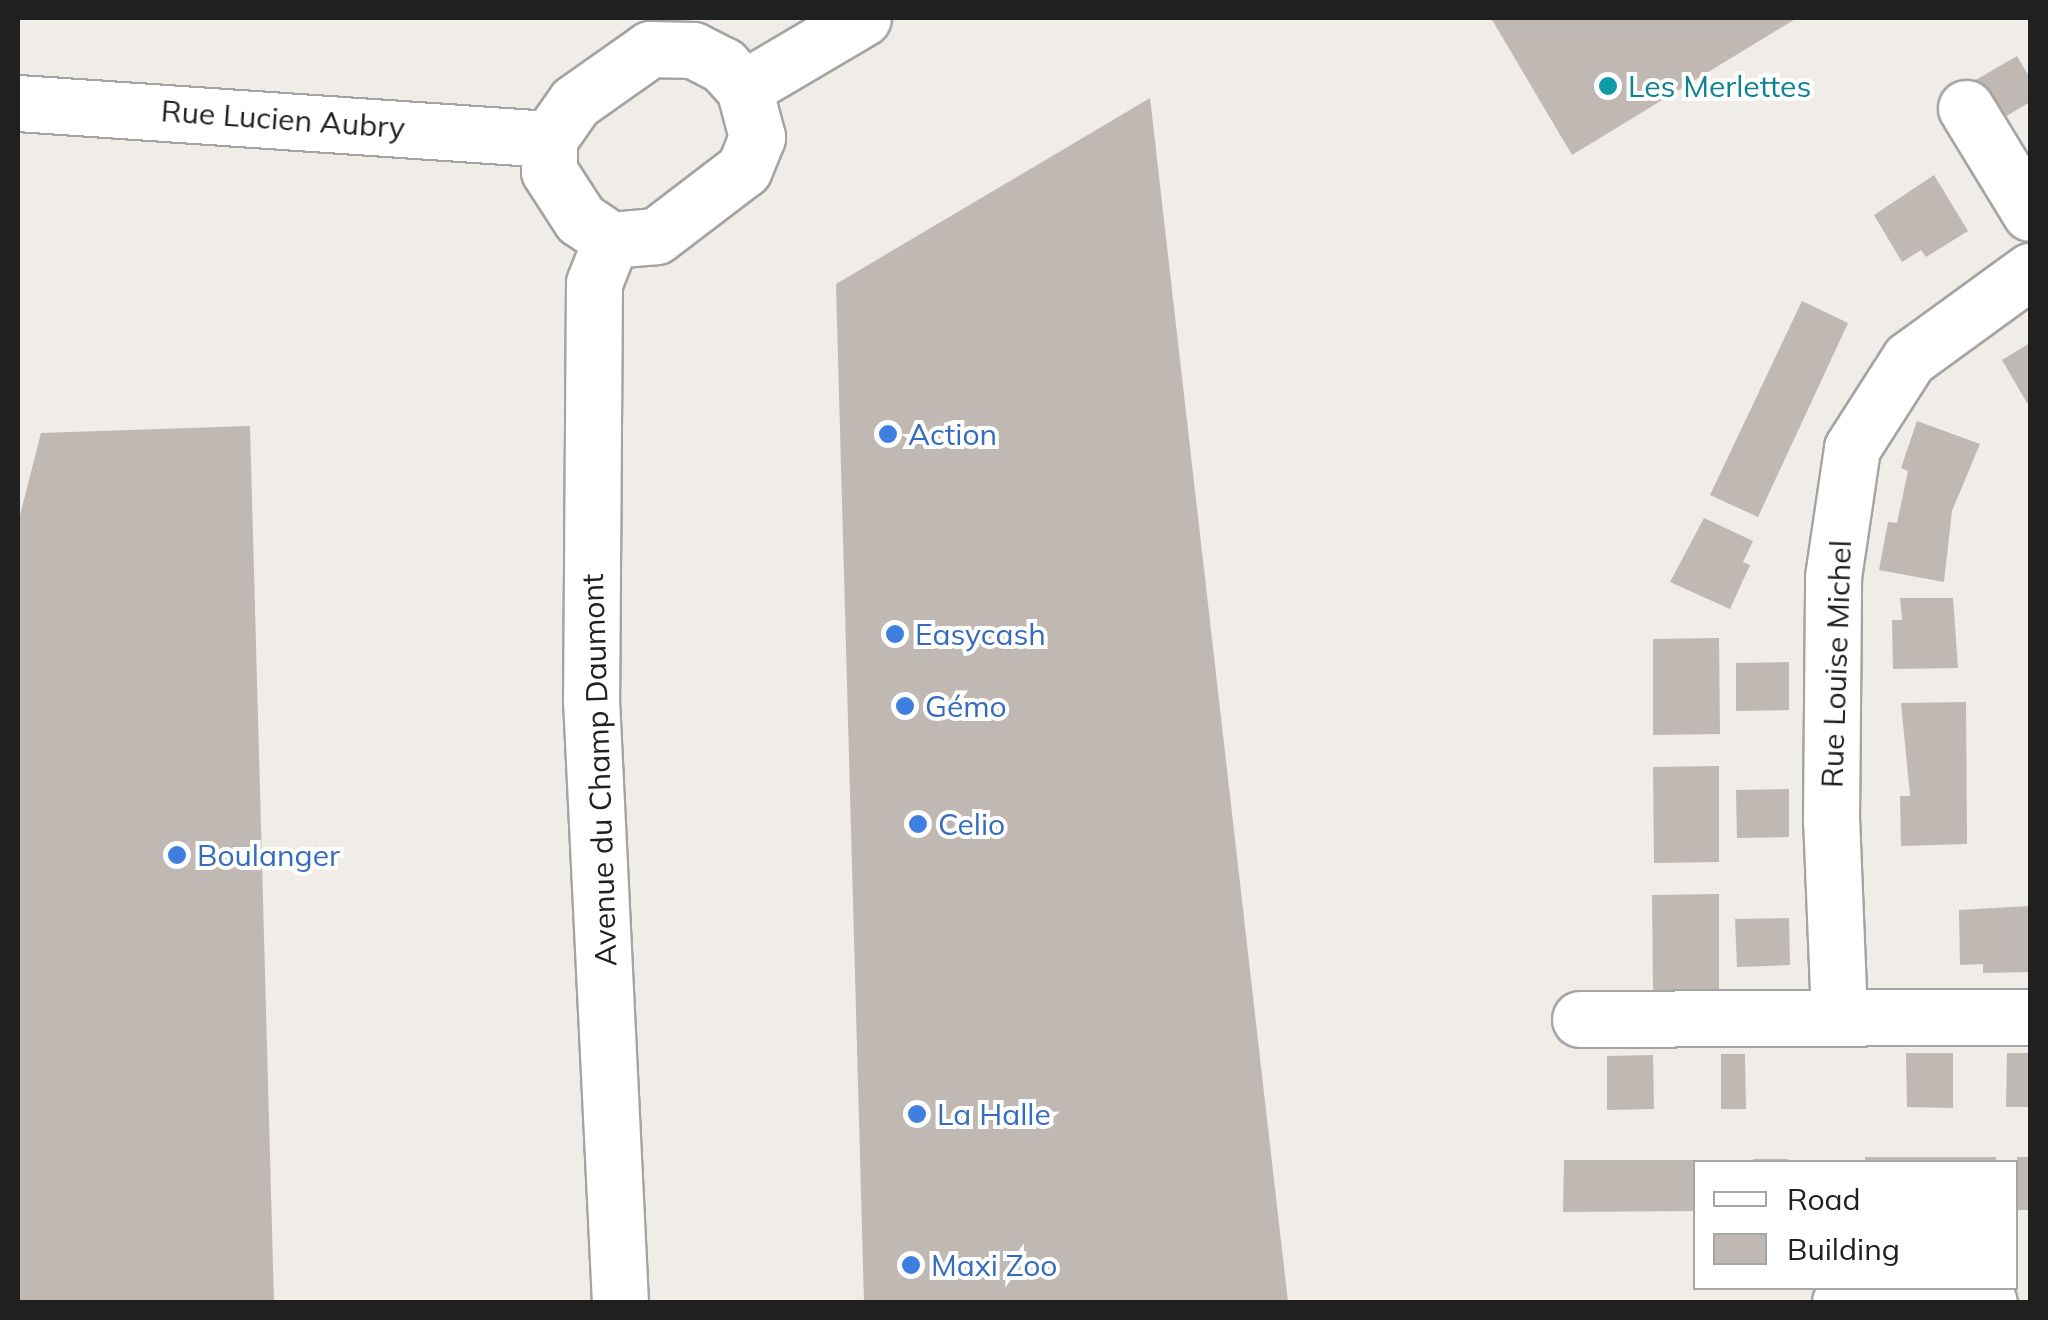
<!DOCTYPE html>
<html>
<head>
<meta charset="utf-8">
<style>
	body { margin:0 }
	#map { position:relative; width:2048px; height:1320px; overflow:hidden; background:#f0ece7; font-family:Mulish,sans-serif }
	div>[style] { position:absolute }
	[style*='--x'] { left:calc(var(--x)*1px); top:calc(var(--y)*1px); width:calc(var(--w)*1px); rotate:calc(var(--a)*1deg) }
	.building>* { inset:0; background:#c0b8b3 }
	.roads { filter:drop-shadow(2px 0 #a4a4a4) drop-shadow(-2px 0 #a4a4a4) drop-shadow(0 2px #a4a4a4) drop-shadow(0 -2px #a4a4a4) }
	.minor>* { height:55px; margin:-27.5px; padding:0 27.5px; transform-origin:27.5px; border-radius:27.5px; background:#fff }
	.dots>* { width:28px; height:28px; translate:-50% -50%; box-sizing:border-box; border:5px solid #fff; border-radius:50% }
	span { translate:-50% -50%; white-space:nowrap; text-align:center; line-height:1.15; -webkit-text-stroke:8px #fff; paint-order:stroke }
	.culture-label { font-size:30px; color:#0d838f }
	.left { translate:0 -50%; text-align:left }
	.street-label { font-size:30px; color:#202020 }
	.shop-label { font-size:30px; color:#366cbe }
	.frame { position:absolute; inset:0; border:20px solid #202020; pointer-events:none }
	.legend { position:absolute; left:1693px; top:1160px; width:325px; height:130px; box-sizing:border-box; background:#fff; border:2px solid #a6a6a6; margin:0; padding:12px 18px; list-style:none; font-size:30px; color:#202020 }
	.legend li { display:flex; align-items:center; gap:20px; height:50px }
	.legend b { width:50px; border:2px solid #a6a6a6 }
</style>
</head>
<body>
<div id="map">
	<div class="building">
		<div style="clip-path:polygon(1491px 18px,1797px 18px,1572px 155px)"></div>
		<div style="clip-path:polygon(2017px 56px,2030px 78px,2030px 102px,1998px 121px,1974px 81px)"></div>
		<div style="clip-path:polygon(1150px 98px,1288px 1302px,864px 1302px,836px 284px)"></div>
		<div style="clip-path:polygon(1934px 175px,1968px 231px,1926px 257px,1921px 250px,1902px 262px,1874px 215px)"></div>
		<div style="clip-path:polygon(1802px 301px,1848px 323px,1758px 517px,1710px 495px)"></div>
		<div style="clip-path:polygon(2030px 343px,2030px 401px,2027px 403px,2002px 360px)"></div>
		<div style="clip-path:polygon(1917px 421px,1980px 444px,1952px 511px,1944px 582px,1879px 570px,1888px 522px,1897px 523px,1908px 471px,1901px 468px)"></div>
		<div style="clip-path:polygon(250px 426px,274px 1302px,18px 1302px,18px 523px,41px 433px)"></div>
		<div style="clip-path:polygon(1704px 518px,1753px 541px,1743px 562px,1750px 565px,1730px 609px,1670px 582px)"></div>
		<div style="clip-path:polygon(1900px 598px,1953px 598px,1958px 668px,1893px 669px,1892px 620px,1902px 620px)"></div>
		<div style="clip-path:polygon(1719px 638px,1720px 734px,1653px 735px,1653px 639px)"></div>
		<div style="clip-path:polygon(1789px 662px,1789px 710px,1736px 711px,1736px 663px)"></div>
		<div style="clip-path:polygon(1966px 702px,1967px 844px,1901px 846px,1900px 796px,1910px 796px,1901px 703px)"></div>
		<div style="clip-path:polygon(1719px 766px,1719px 862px,1654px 863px,1653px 767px)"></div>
		<div style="clip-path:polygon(1789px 789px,1789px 837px,1737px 838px,1736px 790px)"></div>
		<div style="clip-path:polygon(1719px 894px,1719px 990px,1653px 990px,1652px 895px)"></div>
		<div style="clip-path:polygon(2030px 906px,2030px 972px,1983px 973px,1983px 964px,1960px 965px,1959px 910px)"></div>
		<div style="clip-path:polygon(1789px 918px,1790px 965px,1737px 967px,1735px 919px)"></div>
		<div style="clip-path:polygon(1906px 1053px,1953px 1053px,1953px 1108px,1907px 1107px)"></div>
		<div style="clip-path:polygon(2007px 1053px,2030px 1053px,2030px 1107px,2006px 1107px)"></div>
		<div style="clip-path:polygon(1721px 1054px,1745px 1054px,1746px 1109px,1721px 1109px)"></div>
		<div style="clip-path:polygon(1653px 1055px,1654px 1109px,1607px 1110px,1607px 1056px)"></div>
		<div style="clip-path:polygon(1865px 1157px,1996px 1157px,1996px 1162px,1865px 1162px)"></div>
		<div style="clip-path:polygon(2017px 1157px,2030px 1157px,2030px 1210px,2018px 1210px)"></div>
		<div style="clip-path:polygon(1753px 1159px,1788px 1159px,1788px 1162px,1753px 1162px)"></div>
		<div style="clip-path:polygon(1564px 1160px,1696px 1160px,1696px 1211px,1563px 1212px)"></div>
	</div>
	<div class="roads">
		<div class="minor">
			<div style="--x:650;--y:49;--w:43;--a:1.3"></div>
			<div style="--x:693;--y:50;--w:34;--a:27"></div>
			<div style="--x:723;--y:65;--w:31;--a:48"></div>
			<div style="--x:744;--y:88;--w:51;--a:75.1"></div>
			<div style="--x:757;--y:137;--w:35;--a:112"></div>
			<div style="--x:744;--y:169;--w:111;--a:142.7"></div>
			<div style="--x:656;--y:236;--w:45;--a:174.9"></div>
			<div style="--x:611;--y:240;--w:37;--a:-146"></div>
			<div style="--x:580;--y:219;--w:57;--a:-122.9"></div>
			<div style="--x:549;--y:171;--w:32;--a:-90"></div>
			<div style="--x:549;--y:139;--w:45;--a:-54.9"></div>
			<div style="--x:575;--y:102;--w:92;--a:-35.2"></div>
			<div style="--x:744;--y:88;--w:138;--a:-30.5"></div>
			<div style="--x:18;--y:103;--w:532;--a:3.88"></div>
			<div style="--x:1966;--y:108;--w:123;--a:58.6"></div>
			<div style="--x:611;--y:240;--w:46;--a:111.6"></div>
			<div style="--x:594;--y:283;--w:416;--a:90.4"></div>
			<div style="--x:591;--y:699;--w:604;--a:87.25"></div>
			<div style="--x:1839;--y:1016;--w:195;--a:-92.3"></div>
			<div style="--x:1831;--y:821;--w:244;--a:-89.5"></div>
			<div style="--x:1833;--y:577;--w:130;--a:-81.6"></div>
			<div style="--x:1852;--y:448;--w:106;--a:-57.4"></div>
			<div style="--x:1909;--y:359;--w:150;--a:-36"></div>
			<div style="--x:1580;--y:1019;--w:450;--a:-0.3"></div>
			<div style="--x:1947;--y:1288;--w:44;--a:18.4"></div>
			<div style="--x:1840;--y:1302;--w:65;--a:-12.5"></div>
		</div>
	</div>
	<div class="dots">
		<div style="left:1608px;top:86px;background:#0f9aa8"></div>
		<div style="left:888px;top:434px;background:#3f7fe0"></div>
		<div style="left:895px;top:634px;background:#3f7fe0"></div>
		<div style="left:905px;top:706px;background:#3f7fe0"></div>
		<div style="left:918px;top:824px;background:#3f7fe0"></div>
		<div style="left:177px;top:855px;background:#3f7fe0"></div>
		<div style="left:917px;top:1114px;background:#3f7fe0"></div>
		<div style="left:911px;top:1265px;background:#3f7fe0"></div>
	</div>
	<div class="culture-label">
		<span class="left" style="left:1628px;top:86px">Les Merlettes</span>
	</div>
	<div class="street-label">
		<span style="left:283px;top:119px;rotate:4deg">Rue Lucien Aubry</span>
		<span style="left:1836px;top:664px;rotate:-88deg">Rue Louise Michel</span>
		<span style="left:599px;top:770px;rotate:-92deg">Avenue du Champ Daumont</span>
	</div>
	<div class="shop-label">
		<span class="left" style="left:908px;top:434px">Action</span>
		<span class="left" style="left:915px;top:634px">Easycash</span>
		<span class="left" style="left:925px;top:706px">Gémo</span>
		<span class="left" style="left:938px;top:824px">Celio</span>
		<span class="left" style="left:197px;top:855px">Boulanger</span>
		<span class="left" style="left:937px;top:1114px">La Halle</span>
		<span class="left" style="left:931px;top:1265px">Maxi Zoo</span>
	</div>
	<div class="frame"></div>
	<ul class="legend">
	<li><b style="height:12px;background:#fff"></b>Road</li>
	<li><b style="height:28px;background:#c0b8b3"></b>Building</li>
	</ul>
</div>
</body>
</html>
